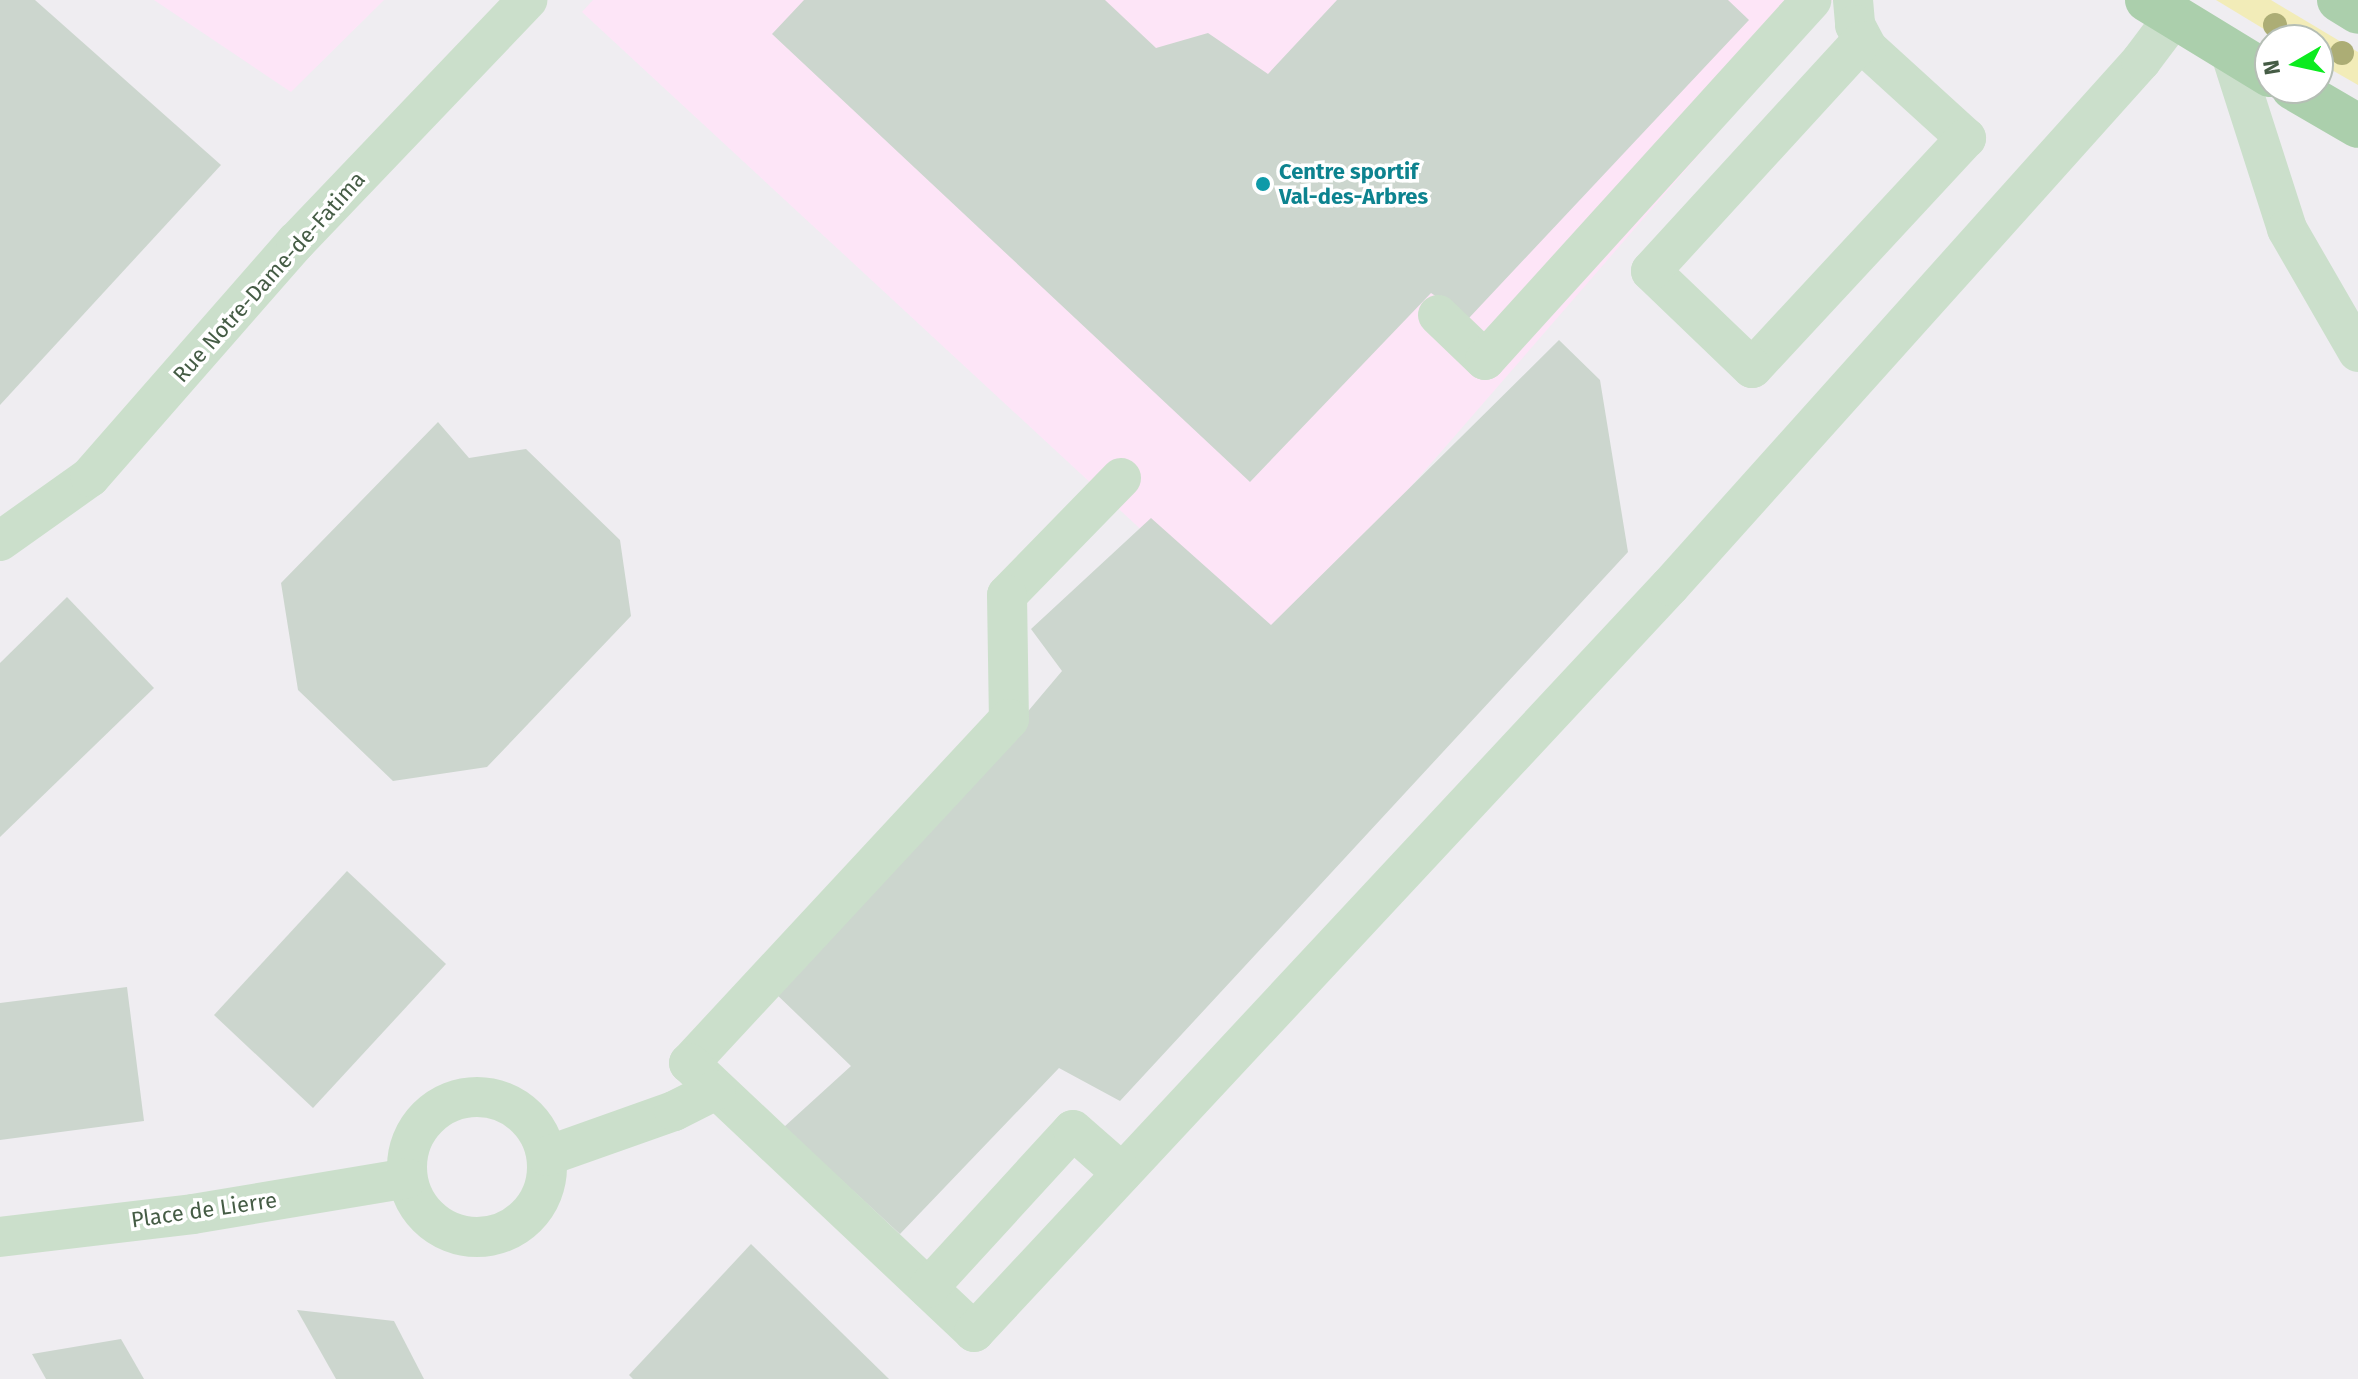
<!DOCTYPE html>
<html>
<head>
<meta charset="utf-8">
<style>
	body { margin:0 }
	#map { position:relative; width:2358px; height:1379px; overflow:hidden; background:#efedf1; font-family:"Fira Sans",sans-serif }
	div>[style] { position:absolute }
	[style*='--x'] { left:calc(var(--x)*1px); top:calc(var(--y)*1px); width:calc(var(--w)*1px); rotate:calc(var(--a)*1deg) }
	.commercial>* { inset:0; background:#fde5f7 }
	.green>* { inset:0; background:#f2ecb8 }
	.building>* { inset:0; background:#ccd6ce }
	.minor>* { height:40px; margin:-20px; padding:0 20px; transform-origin:20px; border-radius:20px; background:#cbdfcb }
	.minor>.ring { margin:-20px; padding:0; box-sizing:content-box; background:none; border:40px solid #cbdfcb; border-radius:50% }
	.major>* { height:44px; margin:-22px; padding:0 22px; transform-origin:22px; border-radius:22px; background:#abcfac }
	.trees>* { width:24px; height:24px; margin:-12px; border-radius:50%; background:#acad75 }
	.dots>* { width:22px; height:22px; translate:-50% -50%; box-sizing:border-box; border:4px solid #fff; border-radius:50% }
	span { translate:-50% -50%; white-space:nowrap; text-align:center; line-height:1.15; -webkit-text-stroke:7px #fff; paint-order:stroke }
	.culture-label { font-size:22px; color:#0d838f; font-weight:700 }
	.left { translate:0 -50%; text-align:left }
	.street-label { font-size:22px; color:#455c45 }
	.north { position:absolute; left:2254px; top:24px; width:80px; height:80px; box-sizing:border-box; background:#fff; border:2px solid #b5beb5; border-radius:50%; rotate:261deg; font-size:22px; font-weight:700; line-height:32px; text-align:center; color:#455c45 }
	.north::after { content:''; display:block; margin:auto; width:28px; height:36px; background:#0ceb1f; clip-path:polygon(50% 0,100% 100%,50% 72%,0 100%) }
</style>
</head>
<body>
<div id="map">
	<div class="commercial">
		<div style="clip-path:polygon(154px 0,384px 0,291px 92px)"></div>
		<div style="clip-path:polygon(593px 0,1833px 0,1270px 649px,582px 12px)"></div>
	</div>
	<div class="green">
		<div style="clip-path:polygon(2216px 0,2271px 0,2358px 52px,2358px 85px,2318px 62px,2318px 40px,2282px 40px)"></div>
	</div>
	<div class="building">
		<div style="clip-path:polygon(0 0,35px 0,221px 165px,0 405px)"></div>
		<div style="clip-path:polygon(804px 0,1105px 0,1156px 48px,1208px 33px,1268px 74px,1337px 0,1728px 0,1749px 20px,1469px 318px,1431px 293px,1250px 482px,772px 34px)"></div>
		<div style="clip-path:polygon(1559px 340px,1600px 380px,1628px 552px,1120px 1101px,1059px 1068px,900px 1234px,784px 1127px,851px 1066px,772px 990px,938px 818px,1062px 671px,1031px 629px,1151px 518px,1271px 625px)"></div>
		<div style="clip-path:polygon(438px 422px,469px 458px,526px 449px,620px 540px,631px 616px,487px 767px,393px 781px,298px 690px,281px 583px)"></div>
		<div style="clip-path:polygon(67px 597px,154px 688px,0 837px,0 663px)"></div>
		<div style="clip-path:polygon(347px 871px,446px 964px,313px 1108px,214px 1015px)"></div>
		<div style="clip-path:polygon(127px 987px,144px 1121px,0 1140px,0 1003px)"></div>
		<div style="clip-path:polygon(751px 1244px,889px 1379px,633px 1379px,629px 1375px)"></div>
		<div style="clip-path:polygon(297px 1310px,394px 1321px,424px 1379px,336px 1379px)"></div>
		<div style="clip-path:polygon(121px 1339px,144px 1379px,46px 1379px,32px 1354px)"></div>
	</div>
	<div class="minor">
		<div style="--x:1853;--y:0;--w:25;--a:85"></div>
		<div style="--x:1855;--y:25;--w:26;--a:62"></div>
		<div style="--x:1867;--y:48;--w:134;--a:42.3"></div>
		<div style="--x:1966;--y:138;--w:314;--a:132.9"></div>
		<div style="--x:1752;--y:368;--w:140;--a:-136.2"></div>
		<div style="--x:1651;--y:271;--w:312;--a:-47.5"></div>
		<div style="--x:2230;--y:51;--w:187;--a:72.2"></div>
		<div style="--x:2287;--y:229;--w:142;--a:60"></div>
		<div style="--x:1438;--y:315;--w:65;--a:43.8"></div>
		<div style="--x:1485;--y:360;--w:486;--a:-47.8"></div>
		<div style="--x:1121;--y:478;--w:163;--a:134.3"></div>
		<div style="--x:1007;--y:595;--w:124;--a:89.1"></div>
		<div style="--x:1009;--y:719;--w:470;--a:132.9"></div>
		<div style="--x:689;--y:1063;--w:392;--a:43.3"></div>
		<div style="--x:974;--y:1332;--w:1020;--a:-46.99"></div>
		<div style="--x:1670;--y:586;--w:705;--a:-48.1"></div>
		<div style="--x:2141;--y:61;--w:55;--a:-53.1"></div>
		<div style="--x:0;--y:541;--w:110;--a:-35.4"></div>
		<div style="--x:90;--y:477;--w:313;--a:-48.8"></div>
		<div style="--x:296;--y:242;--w:335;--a:-46.3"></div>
		<div class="ring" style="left:407px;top:1097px;width:100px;height:100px"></div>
		<div style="--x:547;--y:1156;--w:135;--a:-19.5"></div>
		<div style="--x:674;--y:1111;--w:47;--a:-26.6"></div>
		<div style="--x:0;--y:1237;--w:194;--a:-6.8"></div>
		<div style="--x:193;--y:1214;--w:217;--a:-9.5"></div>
		<div style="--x:928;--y:1288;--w:214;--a:-47.5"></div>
		<div style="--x:1073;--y:1130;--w:65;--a:41.3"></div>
	</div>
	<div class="major">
		<div style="--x:2147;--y:0;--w:144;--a:31.4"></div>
		<div style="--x:2339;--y:0;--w:22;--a:32"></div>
		<div style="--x:2293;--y:88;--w:75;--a:30.3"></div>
	</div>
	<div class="trees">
		<div style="left:2275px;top:25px"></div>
		<div style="left:2342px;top:53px"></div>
	</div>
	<div class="dots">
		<div style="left:1263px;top:184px;background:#0f9aa8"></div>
	</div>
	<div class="culture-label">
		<span class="left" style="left:1279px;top:184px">Centre sportif<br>Val-des-Arbres</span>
	</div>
	<div class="street-label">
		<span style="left:269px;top:277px;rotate:-48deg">Rue Notre-Dame-de-Fatima</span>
		<span style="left:204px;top:1210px;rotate:-8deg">Place de Lierre</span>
	</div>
	<div class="north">N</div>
</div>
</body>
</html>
